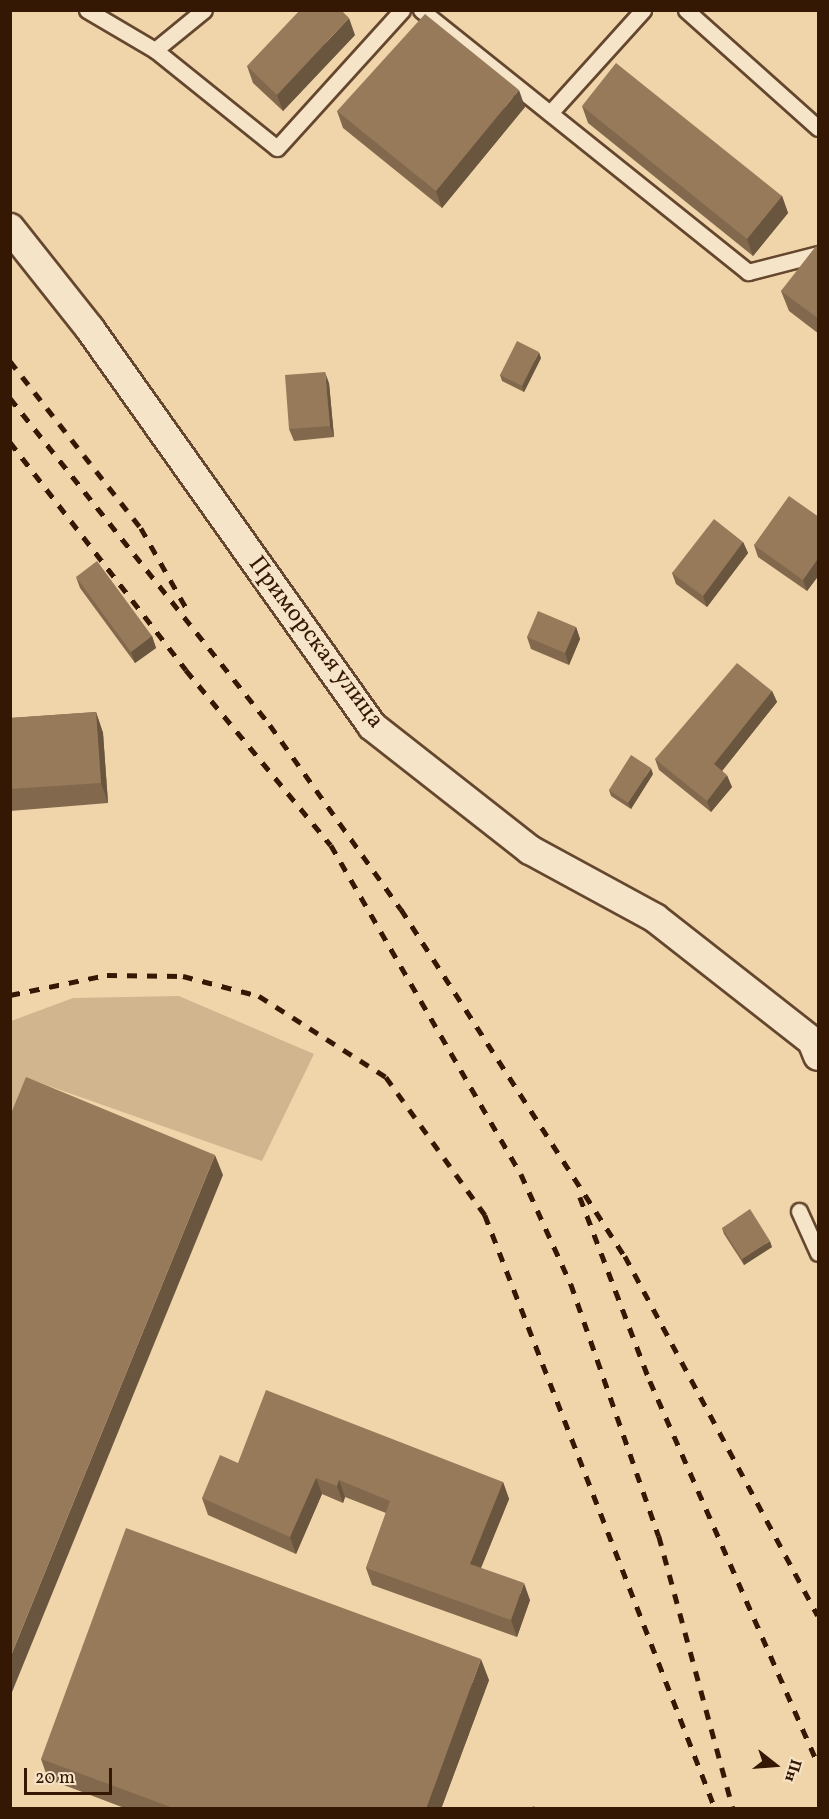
<!DOCTYPE html>
<html>
<head>
<meta charset="utf-8">
<style>
	body { margin:0 }
	#map { position:relative; width:829px; height:1819px; overflow:hidden; background:#f1d5aa; font-family:Vollkorn,serif }
	div>[style] { position:absolute }
	[style*='--x'] { left:calc(var(--x)*1px); top:calc(var(--y)*1px); width:calc(var(--w)*1px); rotate:calc(var(--a)*1deg) }
	.green>* { inset:0; background:#d1b58e }
	.roads { filter:drop-shadow(2px 0 #64472e) drop-shadow(-2px 0 #64472e) drop-shadow(0 2px #64472e) drop-shadow(0 -2px #64472e) }
	.service>* { height:15px; margin:-7.5px; padding:0 7.5px; transform-origin:7.5px; border-radius:7.5px; background:#f6e4c8 }
	.minor>* { height:28px; margin:-14px; padding:0 14px; transform-origin:14px; border-radius:14px; background:#f6e4c8 }
	.rail>* { height:4.5px; margin-top:-2.25px; transform-origin:0; background:repeating-linear-gradient(90deg,#351804 0 10px,transparent 0 20px) }
	.wall>* { inset:0; background:#82694d }
	.shaded-wall>* { inset:0; background:#6a553f }
	.building>* { inset:0; background:#977a5a }
	span { translate:-50% -50%; white-space:nowrap; text-align:center; line-height:1.15; -webkit-text-stroke:5px #f6e4c8; paint-order:stroke }
	.street-label { font-size:24px; color:#351804 }
	.frame { position:absolute; inset:0; border:12px solid #351804; pointer-events:none }
	.north { position:absolute; left:745px; top:1735px; width:60px; height:60px; -webkit-text-stroke:4px #f6e4c8; paint-order:stroke; rotate:107deg; font-size:16px; font-weight:700; line-height:24px; text-align:center; color:#351804 }
	.north::after { content:''; display:block; margin:auto; width:21px; height:27px; background:#351804; clip-path:polygon(50% 0,100% 100%,50% 72%,0 100%) }
	.scale { position:absolute; left:24px; top:1768px; width:88px; height:27px; box-sizing:border-box; border:3px solid #351804; border-top:0; padding-left:8px; font-size:18px; line-height:21px; white-space:nowrap; color:#351804; -webkit-text-stroke:4px #f6e4c8; paint-order:stroke }
</style>
</head>
<body>
<div id="map">
	<div class="green">
		<div style="clip-path:polygon(179px 996px,314px 1054px,262px 1161px,29px 1079px,11px 1123px,11px 1021px,73px 998px)"></div>
	</div>
	<div class="roads">
		<div class="service">
			<div style="--x:87;--y:10;--w:79;--a:30.5"></div>
			<div style="--x:155;--y:50;--w:63;--a:-39.2"></div>
			<div style="--x:421;--y:10;--w:419;--a:38.7"></div>
			<div style="--x:748;--y:272;--w:72;--a:-14.4"></div>
			<div style="--x:686;--y:10;--w:177;--a:41.8"></div>
			<div style="--x:155;--y:50;--w:156;--a:38.8"></div>
			<div style="--x:277;--y:148;--w:186;--a:-47.8"></div>
			<div style="--x:550;--y:113;--w:139;--a:-47.9"></div>
			<div style="--x:799;--y:1211;--w:46;--a:65.7"></div>
		</div>
		<div class="minor">
			<div style="--x:10;--y:228;--w:129;--a:51.6"></div>
			<div style="--x:90;--y:329;--w:487;--a:54.6"></div>
			<div style="--x:372;--y:726;--w:201;--a:38.1"></div>
			<div style="--x:530;--y:850;--w:142;--a:28.5"></div>
			<div style="--x:655;--y:918;--w:199;--a:38.1"></div>
			<div style="--x:812;--y:1041;--w:16;--a:68"></div>
		</div>
	</div>
	<div class="rail">
		<div style="--x:10;--y:361;--w:212;--a:51.9"></div>
		<div style="--x:141;--y:528;--w:95;--a:60.5"></div>
		<div style="--x:10;--y:398;--w:418;--a:51.5"></div>
		<div style="--x:270;--y:725;--w:226;--a:54.6"></div>
		<div style="--x:401;--y:909;--w:413;--a:57.2"></div>
		<div style="--x:625;--y:1256;--w:408;--a:61.8"></div>
		<div style="--x:10;--y:442;--w:288;--a:52.3"></div>
		<div style="--x:186;--y:670;--w:227;--a:50.4"></div>
		<div style="--x:331;--y:845;--w:380;--a:60"></div>
		<div style="--x:521;--y:1174;--w:121;--a:65.6"></div>
		<div style="--x:571;--y:1284;--w:267;--a:70.8"></div>
		<div style="--x:659;--y:1536;--w:282;--a:74.8"></div>
		<div style="--x:10;--y:995;--w:99;--a:-11.7"></div>
		<div style="--x:107;--y:975;--w:76;--a:0.8"></div>
		<div style="--x:183;--y:976;--w:79;--a:14.7"></div>
		<div style="--x:259;--y:996;--w:151;--a:32.5"></div>
		<div style="--x:386;--y:1077;--w:170;--a:54.3"></div>
		<div style="--x:485;--y:1215;--w:636;--a:68.8"></div>
		<div style="--x:580;--y:1197;--w:197;--a:69.2"></div>
		<div style="--x:650;--y:1381;--w:417;--a:66.3"></div>
	</div>
	<div class="wall">
		<div style="clip-path:polygon(355px 35px,283px 111px,253px 83px,247px 66px)"></div>
		<div style="clip-path:polygon(582px 106px,782px 196px,788px 213px,753px 256px,588px 123px)"></div>
		<div style="clip-path:polygon(525px 107px,442px 208px,343px 128px,337px 111px)"></div>
		<div style="clip-path:polygon(819px 248px,819px 334px,789px 311px,781px 291px)"></div>
		<div style="clip-path:polygon(541px 358px,524px 392px,502px 381px,500px 375px)"></div>
		<div style="clip-path:polygon(329px 383px,334px 437px,294px 441px,289px 429px)"></div>
		<div style="clip-path:polygon(819px 517px,819px 575px,807px 591px,758px 557px,754px 545px)"></div>
		<div style="clip-path:polygon(743px 542px,748px 553px,707px 607px,676px 584px,672px 573px)"></div>
		<div style="clip-path:polygon(76px 577px,152px 636px,156px 648px,135px 663px,80px 588px)"></div>
		<div style="clip-path:polygon(576px 627px,580px 639px,569px 665px,531px 649px,527px 637px)"></div>
		<div style="clip-path:polygon(772px 691px,777px 702px,722px 771px,732px 787px,711px 812px,659px 770px,655px 759px)"></div>
		<div style="clip-path:polygon(96px 712px,103px 733px,108px 803px,10px 811px,10px 718px)"></div>
		<div style="clip-path:polygon(653px 774px,631px 809px,611px 796px,609px 790px)"></div>
		<div style="clip-path:polygon(722px 1228px,772px 1247px,744px 1265px,724px 1234px)"></div>
		<div style="clip-path:polygon(238px 1463px,503px 1482px,509px 1499px,481px 1568px,530px 1600px,517px 1637px,372px 1585px,366px 1568px,386px 1513px,345px 1497px,343px 1503px,322px 1494px,296px 1554px,208px 1515px,202px 1498px)"></div>
		<div style="clip-path:polygon(489px 1680px,441px 1809px,127px 1809px,48px 1779px,41px 1759px)"></div>
	</div>
	<div class="shaded-wall">
		<div style="clip-path:polygon(349px 18px,355px 35px,283px 111px,277px 95px)"></div>
		<div style="clip-path:polygon(519px 90px,525px 107px,442px 208px,436px 191px)"></div>
		<div style="clip-path:polygon(782px 196px,788px 213px,753px 256px,747px 239px)"></div>
		<div style="clip-path:polygon(539px 352px,541px 358px,524px 392px,522px 386px)"></div>
		<div style="clip-path:polygon(325px 372px,329px 383px,334px 437px,330px 426px)"></div>
		<div style="clip-path:polygon(743px 542px,748px 553px,707px 607px,703px 596px)"></div>
		<div style="clip-path:polygon(819px 557px,819px 575px,807px 591px,803px 580px)"></div>
		<div style="clip-path:polygon(576px 627px,580px 639px,569px 665px,565px 653px)"></div>
		<div style="clip-path:polygon(152px 636px,156px 648px,135px 663px,131px 652px)"></div>
		<div style="clip-path:polygon(772px 691px,777px 702px,718px 776px,714px 764px)"></div>
		<div style="clip-path:polygon(96px 712px,103px 733px,108px 803px,101px 783px)"></div>
		<div style="clip-path:polygon(651px 768px,653px 774px,631px 809px,628px 803px)"></div>
		<div style="clip-path:polygon(727px 775px,732px 787px,711px 812px,707px 801px)"></div>
		<div style="clip-path:polygon(215px 1155px,223px 1175px,10px 1697px,10px 1658px)"></div>
		<div style="clip-path:polygon(770px 1241px,772px 1247px,744px 1265px,742px 1259px)"></div>
		<div style="clip-path:polygon(316px 1478px,322px 1494px,296px 1554px,290px 1537px)"></div>
		<div style="clip-path:polygon(339px 1480px,345px 1497px,343px 1503px,337px 1486px)"></div>
		<div style="clip-path:polygon(503px 1482px,509px 1499px,476px 1580px,470px 1564px)"></div>
		<div style="clip-path:polygon(524px 1583px,530px 1600px,517px 1637px,511px 1620px)"></div>
		<div style="clip-path:polygon(481px 1659px,489px 1680px,441px 1809px,426px 1809px)"></div>
	</div>
	<div class="building">
		<div style="clip-path:polygon(300px 10px,341px 10px,349px 18px,277px 95px,247px 66px)"></div>
		<div style="clip-path:polygon(425px 14px,519px 90px,436px 191px,337px 111px)"></div>
		<div style="clip-path:polygon(616px 63px,782px 196px,747px 239px,582px 106px)"></div>
		<div style="clip-path:polygon(816px 246px,819px 248px,819px 319px,781px 291px)"></div>
		<div style="clip-path:polygon(517px 341px,539px 352px,522px 386px,500px 375px)"></div>
		<div style="clip-path:polygon(325px 372px,330px 426px,289px 429px,285px 375px)"></div>
		<div style="clip-path:polygon(789px 496px,819px 517px,819px 557px,803px 580px,754px 545px)"></div>
		<div style="clip-path:polygon(714px 519px,743px 542px,703px 596px,672px 573px)"></div>
		<div style="clip-path:polygon(97px 561px,152px 636px,131px 652px,76px 577px)"></div>
		<div style="clip-path:polygon(538px 611px,576px 627px,565px 653px,527px 637px)"></div>
		<div style="clip-path:polygon(737px 663px,772px 691px,714px 764px,727px 775px,707px 801px,655px 759px)"></div>
		<div style="clip-path:polygon(96px 712px,101px 783px,10px 789px,10px 718px)"></div>
		<div style="clip-path:polygon(631px 755px,651px 768px,628px 803px,609px 790px)"></div>
		<div style="clip-path:polygon(26px 1077px,215px 1155px,10px 1658px,10px 1116px)"></div>
		<div style="clip-path:polygon(750px 1209px,770px 1241px,742px 1259px,722px 1228px)"></div>
		<div style="clip-path:polygon(266px 1390px,503px 1482px,470px 1564px,524px 1583px,511px 1620px,366px 1568px,390px 1501px,339px 1480px,337px 1486px,316px 1478px,290px 1537px,202px 1498px,220px 1455px,238px 1463px)"></div>
		<div style="clip-path:polygon(126px 1528px,481px 1659px,426px 1809px,176px 1809px,41px 1759px)"></div>
		<div style="clip-path:polygon(533px 1806px,540px 1809px,532px 1809px)"></div>
	</div>
	<div class="street-label">
		<span style="left:315px;top:643px;rotate:53deg">Приморская улица</span>
	</div>
	<div class="frame"></div>
	<div class="north">Пн</div>
	<div class="scale">20 m</div>
</div>
</body>
</html>
